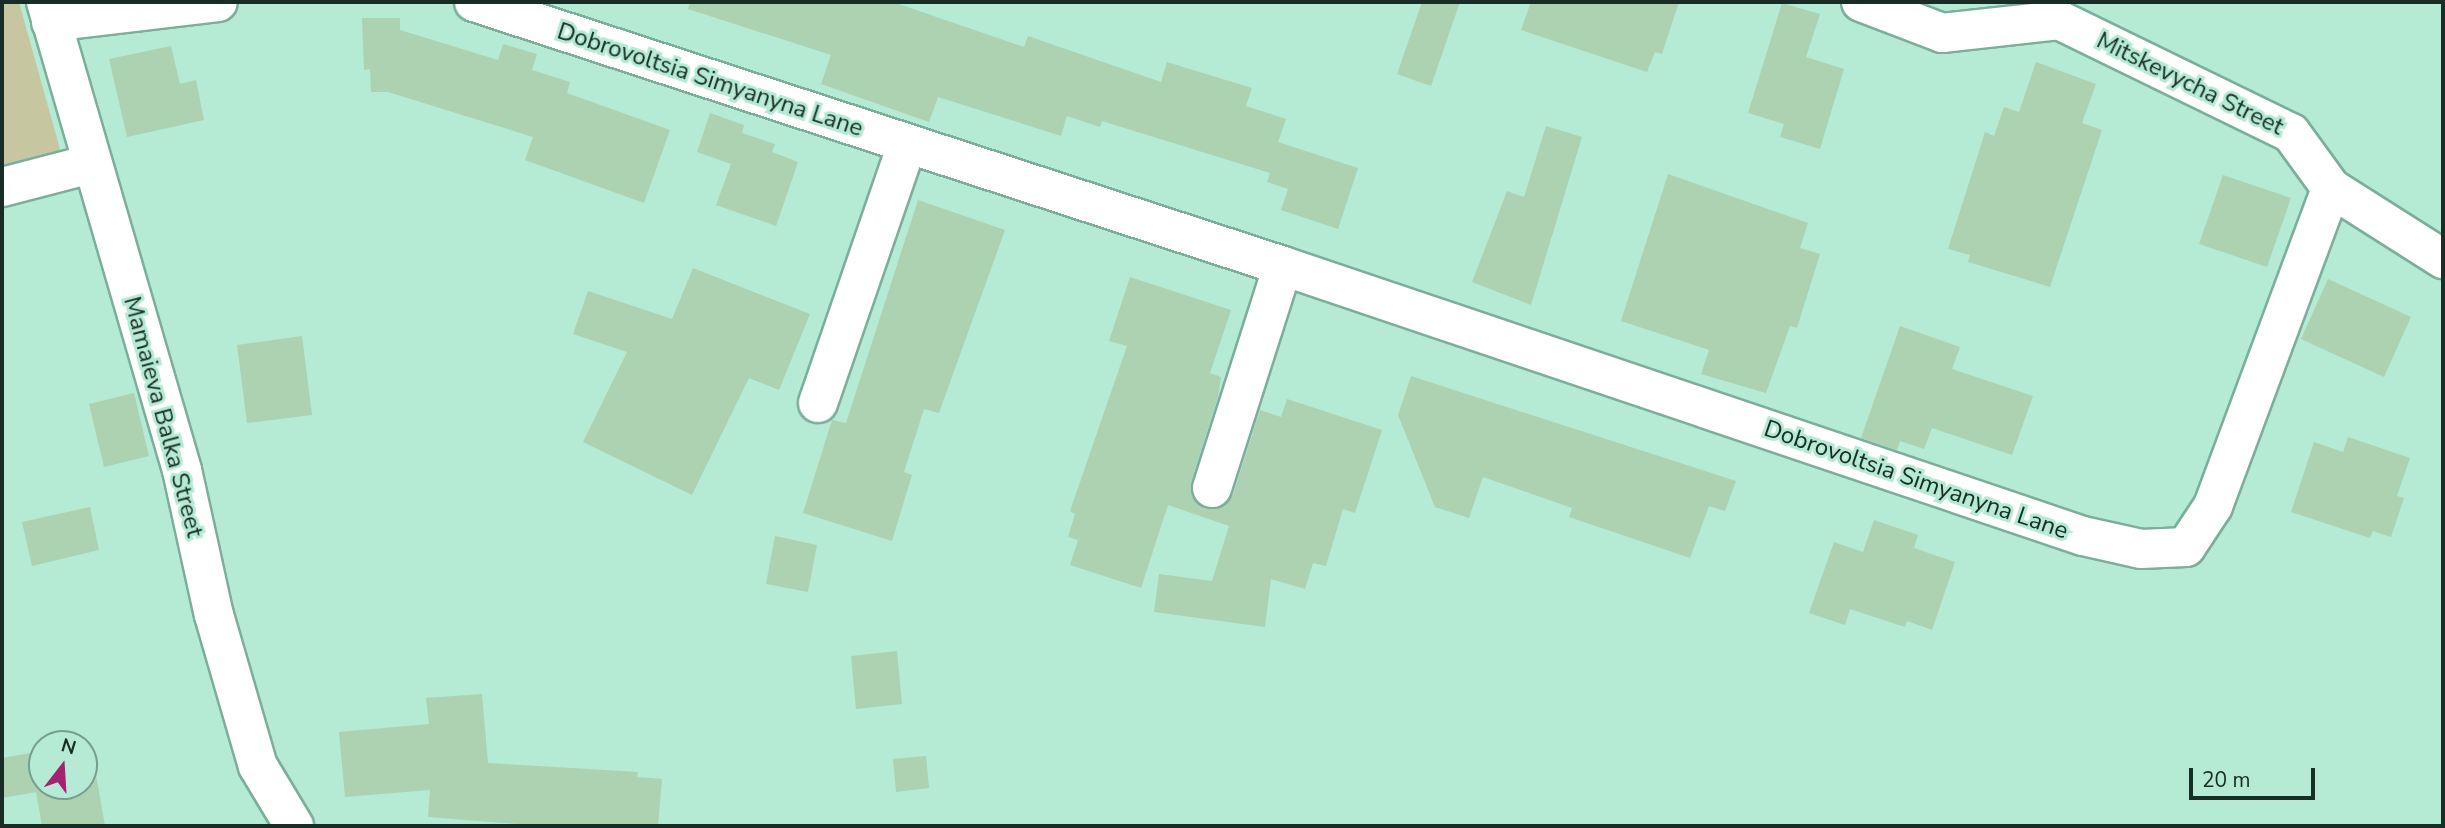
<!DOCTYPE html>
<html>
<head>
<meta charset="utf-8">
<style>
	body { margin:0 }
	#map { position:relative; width:2445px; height:828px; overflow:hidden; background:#b5ead5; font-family:"Nunito Sans",sans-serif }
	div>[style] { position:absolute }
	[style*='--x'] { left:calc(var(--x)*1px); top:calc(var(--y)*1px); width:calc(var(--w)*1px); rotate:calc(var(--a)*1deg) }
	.green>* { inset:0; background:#c6c7a1 }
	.building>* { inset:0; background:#acd2b1 }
	.roads { filter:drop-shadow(2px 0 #7bae9b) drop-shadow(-2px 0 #7bae9b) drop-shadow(0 2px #7bae9b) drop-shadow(0 -2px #7bae9b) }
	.minor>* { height:38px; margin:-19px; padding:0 19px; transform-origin:19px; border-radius:19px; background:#fff }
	span { translate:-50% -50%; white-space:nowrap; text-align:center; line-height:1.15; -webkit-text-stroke:6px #b5ead5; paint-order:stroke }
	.street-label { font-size:24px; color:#182d25 }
	.frame { position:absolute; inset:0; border:4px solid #182d25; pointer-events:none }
	.north { position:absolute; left:28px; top:730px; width:70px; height:70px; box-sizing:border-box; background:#b5ead5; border:2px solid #769e8f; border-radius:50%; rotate:17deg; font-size:19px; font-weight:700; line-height:28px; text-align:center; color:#182d25 }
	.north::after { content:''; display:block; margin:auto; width:24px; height:32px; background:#a32271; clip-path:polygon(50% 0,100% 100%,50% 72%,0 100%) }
	.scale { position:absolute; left:2189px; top:768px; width:126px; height:32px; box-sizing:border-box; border:4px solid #182d25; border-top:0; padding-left:9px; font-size:21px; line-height:24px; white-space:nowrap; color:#182d25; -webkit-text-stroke:5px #b5ead5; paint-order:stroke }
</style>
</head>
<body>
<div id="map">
	<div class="green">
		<div style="clip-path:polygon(2px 2px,19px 2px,61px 153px,2px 169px)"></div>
	</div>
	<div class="building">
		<div style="clip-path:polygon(690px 2px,893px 2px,1024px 47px,1028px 36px,1161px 82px,1167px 62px,1252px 88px,1246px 106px,1286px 119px,1278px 142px,1358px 168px,1338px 229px,1281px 210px,1288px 189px,1267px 182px,1270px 173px,1102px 121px,1100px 127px,1067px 116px,1061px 136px,938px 97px,929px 122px,821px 84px,831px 55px,688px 9px)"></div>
		<div style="clip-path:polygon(1422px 2px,1460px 2px,1431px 86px,1397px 74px)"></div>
		<div style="clip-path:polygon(1531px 2px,1679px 2px,1662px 54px,1655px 52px,1647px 72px,1521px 30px)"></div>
		<div style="clip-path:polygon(1782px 3px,1820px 14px,1806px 57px,1844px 69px,1820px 149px,1780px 137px,1784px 124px,1748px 113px)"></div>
		<div style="clip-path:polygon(362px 18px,400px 18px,400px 30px,498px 60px,503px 44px,537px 54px,532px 70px,570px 82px,567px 93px,670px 130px,644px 203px,525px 160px,533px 137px,388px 92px,371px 92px,370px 69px,364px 70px)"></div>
		<div style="clip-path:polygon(171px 46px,180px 84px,196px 80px,204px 120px,127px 137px,109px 59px)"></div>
		<div style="clip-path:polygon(2036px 62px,2096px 84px,2082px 123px,2102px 130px,2050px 287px,1968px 262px,1970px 255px,1948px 249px,1985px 132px,1994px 136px,2004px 107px,2019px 112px)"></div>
		<div style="clip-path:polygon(710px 113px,744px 125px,742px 133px,775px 144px,772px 152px,798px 162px,776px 226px,716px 205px,731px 164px,697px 152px)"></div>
		<div style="clip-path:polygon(1546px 126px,1582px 137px,1531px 305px,1472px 282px,1507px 191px,1524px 197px)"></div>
		<div style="clip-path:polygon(1668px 174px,1808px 223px,1800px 248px,1820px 254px,1797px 328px,1790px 326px,1766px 393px,1701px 374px,1709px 350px,1621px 321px)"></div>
		<div style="clip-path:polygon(2223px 175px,2291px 198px,2267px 267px,2199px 244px)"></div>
		<div style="clip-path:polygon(918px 200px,1005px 230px,939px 413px,924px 409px,904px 472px,912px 475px,892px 541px,803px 513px,832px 420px,846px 423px)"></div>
		<div style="clip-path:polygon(693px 268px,810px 314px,779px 390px,749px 378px,692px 495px,583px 442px,627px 352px,573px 334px,588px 291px,672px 319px)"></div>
		<div style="clip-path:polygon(1130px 277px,1231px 310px,1210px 373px,1221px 377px,1218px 397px,1191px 482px,1191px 493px,1205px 509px,1217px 509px,1233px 495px,1260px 410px,1281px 417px,1287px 399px,1382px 430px,1355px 513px,1343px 509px,1326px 566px,1313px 563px,1305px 589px,1271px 579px,1265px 627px,1154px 612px,1159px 574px,1212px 581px,1229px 526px,1168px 505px,1141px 588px,1070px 565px,1078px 540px,1068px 537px,1075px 514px,1070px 511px,1127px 346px,1109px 341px)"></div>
		<div style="clip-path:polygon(2328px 279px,2411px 317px,2384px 377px,2301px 339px)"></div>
		<div style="clip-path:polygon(1900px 326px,1960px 347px,1952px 369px,2033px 396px,2012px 455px,1932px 428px,1924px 449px,1900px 441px,1897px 450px,1861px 438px)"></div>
		<div style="clip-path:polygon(302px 336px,312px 415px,247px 423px,237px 345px)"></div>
		<div style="clip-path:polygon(1411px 376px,1736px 481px,1725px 511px,1709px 506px,1690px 558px,1569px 517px,1572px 508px,1483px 477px,1469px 518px,1435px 507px,1398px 415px)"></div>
		<div style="clip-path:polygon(134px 393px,149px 456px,104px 467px,89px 404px)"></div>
		<div style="clip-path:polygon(2348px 437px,2410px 458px,2397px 496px,2404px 498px,2391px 537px,2373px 531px,2370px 538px,2291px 512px,2314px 442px,2343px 452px)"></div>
		<div style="clip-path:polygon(90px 507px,99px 550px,32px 566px,22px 522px)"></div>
		<div style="clip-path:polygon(1874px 520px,1918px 535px,1914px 548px,1955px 562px,1932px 630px,1907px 621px,1905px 627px,1850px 609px,1845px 625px,1809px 613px,1834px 542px,1863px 552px)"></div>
		<div style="clip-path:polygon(775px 536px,817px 545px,808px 592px,766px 584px)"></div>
		<div style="clip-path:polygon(897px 651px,902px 704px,856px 709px,851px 656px)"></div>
		<div style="clip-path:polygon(482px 694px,488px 763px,638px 772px,637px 777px,662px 779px,658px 826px,542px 826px,428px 817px,430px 790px,345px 797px,339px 732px,429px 724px,426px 698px)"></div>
		<div style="clip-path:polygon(42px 751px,42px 786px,84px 786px,84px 771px,95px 769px,105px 826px,42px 826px,36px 792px,2px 798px,2px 758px)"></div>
		<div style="clip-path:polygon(926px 756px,929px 788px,896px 792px,893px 759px)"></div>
	</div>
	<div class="roads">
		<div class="minor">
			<div style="--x:46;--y:2;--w:487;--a:73.8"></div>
			<div style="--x:182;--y:470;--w:148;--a:77.6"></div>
			<div style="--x:214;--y:615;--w:157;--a:73.8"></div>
			<div style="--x:258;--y:766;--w:70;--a:59"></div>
			<div style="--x:474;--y:2;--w:851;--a:18.07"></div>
			<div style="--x:1283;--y:266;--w:844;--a:18.65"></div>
			<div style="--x:2083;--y:536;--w:59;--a:12.6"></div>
			<div style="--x:2141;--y:549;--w:45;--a:-2.5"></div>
			<div style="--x:2186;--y:547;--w:49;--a:-56.6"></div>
			<div style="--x:2213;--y:506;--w:339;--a:-69.6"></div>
			<div style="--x:1861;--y:2;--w:87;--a:20.9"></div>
			<div style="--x:1942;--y:33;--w:118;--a:-6.3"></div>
			<div style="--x:2059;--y:20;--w:258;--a:26"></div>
			<div style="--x:2291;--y:133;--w:68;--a:54"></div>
			<div style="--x:2331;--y:188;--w:133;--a:32.4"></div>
			<div style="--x:51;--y:22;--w:168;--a:-6.8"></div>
			<div style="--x:2;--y:187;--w:92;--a:-14.5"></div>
			<div style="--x:818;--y:403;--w:273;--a:-71"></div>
			<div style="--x:1212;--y:488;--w:233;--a:-72.3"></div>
		</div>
	</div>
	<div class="street-label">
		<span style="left:710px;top:80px;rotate:18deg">Dobrovoltsia Simyanyna Lane</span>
		<span style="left:2190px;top:84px;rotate:26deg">Mitskevycha Street</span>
		<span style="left:163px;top:417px;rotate:75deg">Mamaieva Balka Street</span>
		<span style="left:1916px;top:480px;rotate:19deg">Dobrovoltsia Simyanyna Lane</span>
	</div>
	<div class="frame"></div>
	<div class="north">N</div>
	<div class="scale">20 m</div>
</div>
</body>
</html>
